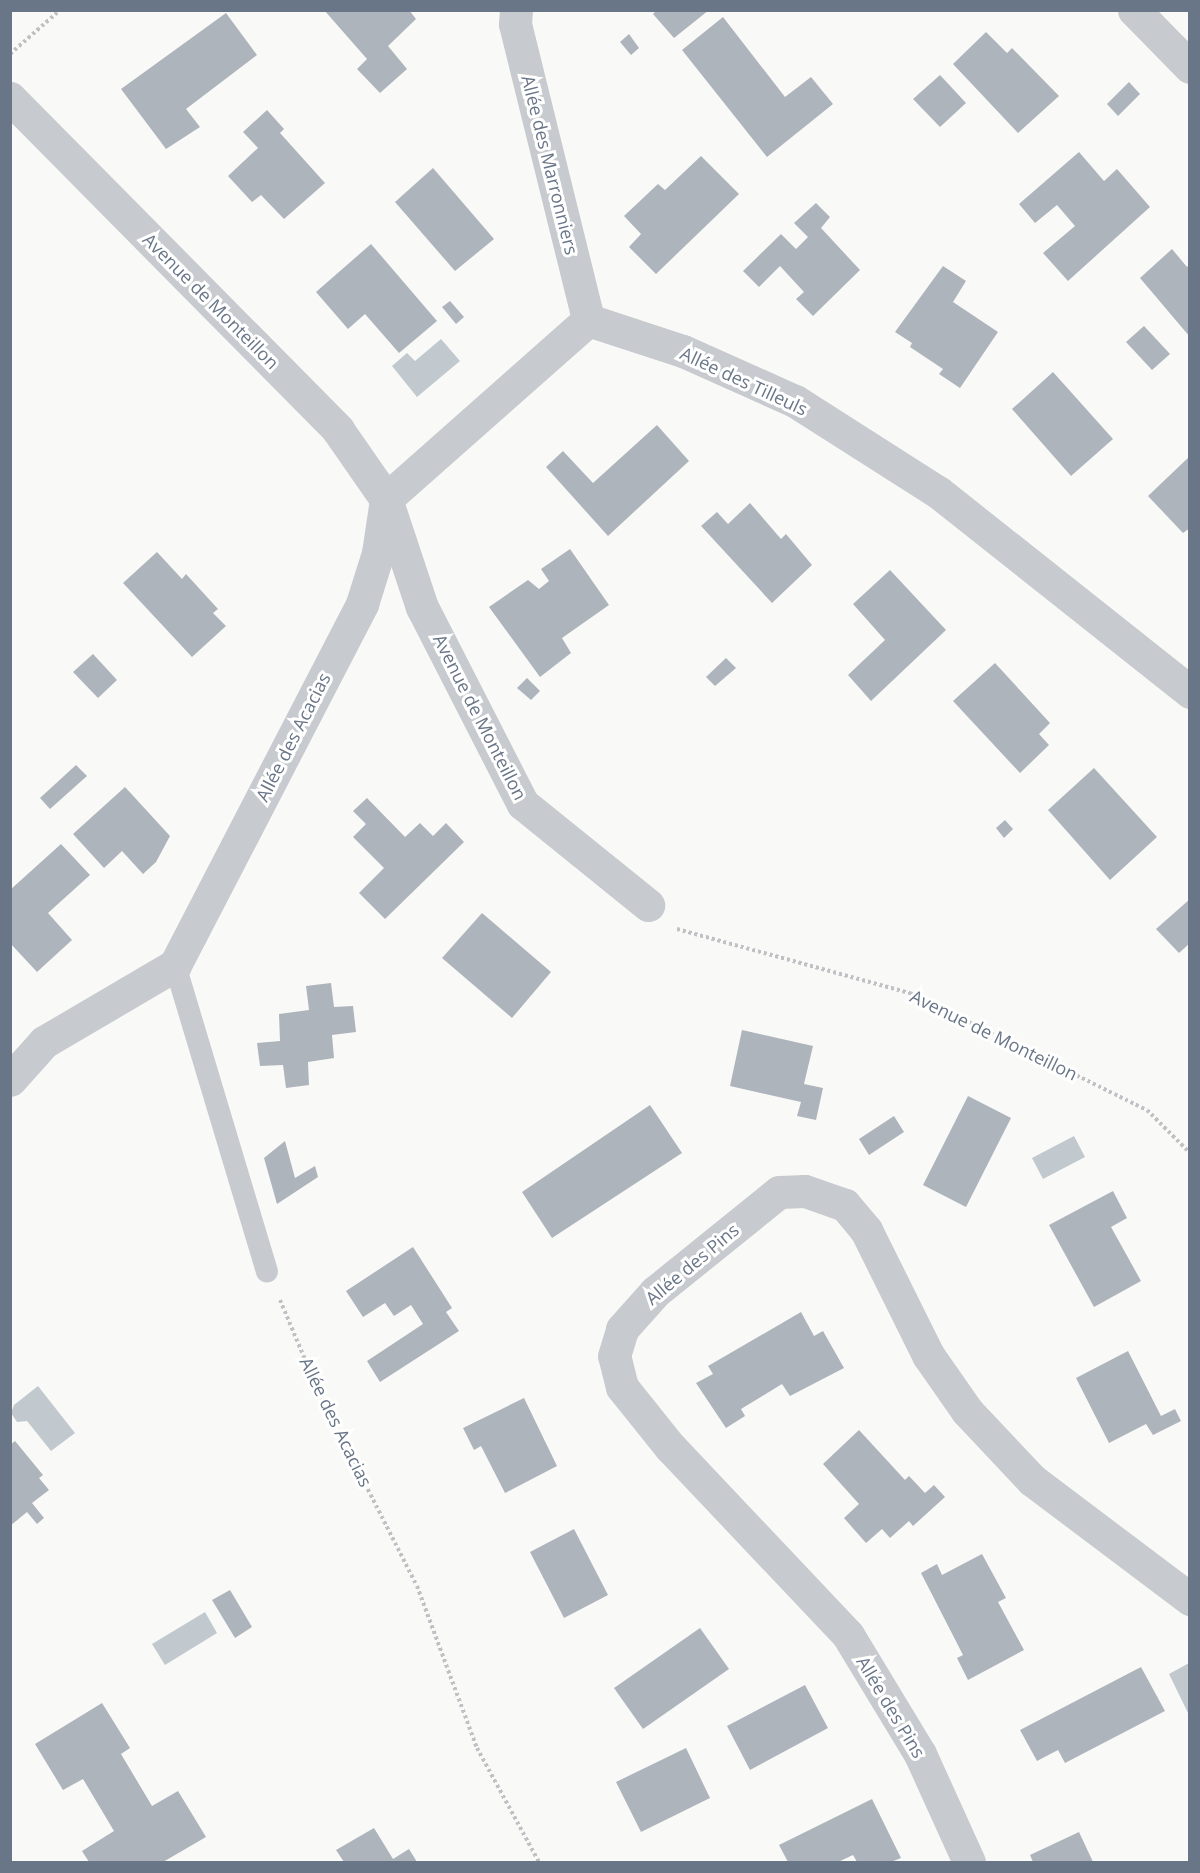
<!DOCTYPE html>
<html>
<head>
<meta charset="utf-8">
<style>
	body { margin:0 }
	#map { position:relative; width:1200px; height:1873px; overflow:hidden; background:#f9f9f7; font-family:"Open Sans",sans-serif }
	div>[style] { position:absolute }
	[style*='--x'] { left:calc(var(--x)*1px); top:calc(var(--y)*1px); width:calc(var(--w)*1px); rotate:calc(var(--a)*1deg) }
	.water>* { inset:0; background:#c1c9ce }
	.building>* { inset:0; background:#aeb4bc }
	.path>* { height:4px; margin-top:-2px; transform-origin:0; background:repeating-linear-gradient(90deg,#bfc1c4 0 3px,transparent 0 6px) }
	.service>* { height:22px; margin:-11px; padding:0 11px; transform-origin:11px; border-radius:11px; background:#c7cace }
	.minor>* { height:33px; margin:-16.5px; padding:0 16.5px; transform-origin:16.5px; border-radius:16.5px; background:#c7cace }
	span { translate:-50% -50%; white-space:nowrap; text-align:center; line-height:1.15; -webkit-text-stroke:6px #fff; paint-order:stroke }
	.street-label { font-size:18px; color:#697688 }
	.frame { position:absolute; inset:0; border:12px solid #697688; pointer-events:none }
</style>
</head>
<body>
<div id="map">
	<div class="water">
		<div style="clip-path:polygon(441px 339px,460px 361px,417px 397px,392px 366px,407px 353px,415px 361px)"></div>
		<div style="clip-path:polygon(1074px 1136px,1085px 1157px,1043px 1179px,1032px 1158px)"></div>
		<div style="clip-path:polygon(38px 1386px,75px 1433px,51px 1451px,27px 1421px,17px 1422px,11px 1413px,14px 1405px)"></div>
		<div style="clip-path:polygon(205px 1612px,217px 1633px,165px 1665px,152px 1644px)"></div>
		<div style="clip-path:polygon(1189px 1663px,1189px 1715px,1169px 1674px)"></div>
	</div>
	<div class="building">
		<div style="clip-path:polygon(324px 10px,409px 10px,416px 19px,388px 46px,407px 69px,380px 93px,357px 69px,367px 59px)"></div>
		<div style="clip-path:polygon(657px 10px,709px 10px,674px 38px,653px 14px)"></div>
		<div style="clip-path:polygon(226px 13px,257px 55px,186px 109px,200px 127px,166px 149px,121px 89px)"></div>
		<div style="clip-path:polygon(723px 17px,785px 97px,811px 77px,833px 104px,767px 157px,682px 50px)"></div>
		<div style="clip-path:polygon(986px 32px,1007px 53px,1012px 48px,1059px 96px,1018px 133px,953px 64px)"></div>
		<div style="clip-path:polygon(629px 34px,639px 48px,631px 55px,620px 42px)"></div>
		<div style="clip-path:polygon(940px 75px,966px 103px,940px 127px,913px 99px)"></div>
		<div style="clip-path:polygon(1129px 82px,1140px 94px,1118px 116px,1107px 104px)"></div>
		<div style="clip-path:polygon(267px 110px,284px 129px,280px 133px,325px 183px,284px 219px,261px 195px,252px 202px,228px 176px,258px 148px,243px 132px)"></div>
		<div style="clip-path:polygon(1079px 152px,1104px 181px,1117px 169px,1150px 207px,1068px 281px,1043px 253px,1075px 226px,1057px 205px,1035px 223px,1019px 204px)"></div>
		<div style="clip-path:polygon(701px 156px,739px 194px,656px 274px,629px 247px,641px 234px,624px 216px,658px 184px,665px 190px)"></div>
		<div style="clip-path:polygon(433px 168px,494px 239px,455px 271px,395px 202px)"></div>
		<div style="clip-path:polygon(816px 203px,830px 217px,821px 228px,860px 270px,813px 316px,796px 299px,804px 292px,780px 266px,759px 287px,743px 271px,781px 234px,796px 249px,808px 237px,794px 223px)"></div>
		<div style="clip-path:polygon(371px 244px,437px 321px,399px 353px,365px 314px,348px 329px,316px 292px)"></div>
		<div style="clip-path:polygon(1172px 249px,1187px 267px,1190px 264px,1190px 337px,1140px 278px)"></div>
		<div style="clip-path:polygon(943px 266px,966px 281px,953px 302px,998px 332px,960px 388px,939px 374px,943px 369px,910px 347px,912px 343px,895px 332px)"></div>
		<div style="clip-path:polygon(450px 301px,464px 317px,456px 324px,442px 307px)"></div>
		<div style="clip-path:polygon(1144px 326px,1170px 354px,1152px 370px,1126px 342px)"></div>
		<div style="clip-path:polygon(1053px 372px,1113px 439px,1071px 476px,1012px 409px)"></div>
		<div style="clip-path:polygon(657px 425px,689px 461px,608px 536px,546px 467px,563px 451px,593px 483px)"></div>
		<div style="clip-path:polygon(1190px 456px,1190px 528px,1183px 533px,1148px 496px)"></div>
		<div style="clip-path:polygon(750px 503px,781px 539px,786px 534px,812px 565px,772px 603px,701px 526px,717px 512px,728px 524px)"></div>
		<div style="clip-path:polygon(570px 549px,609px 605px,562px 638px,571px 653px,540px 677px,489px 607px,528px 580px,539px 589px,549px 581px,541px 569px)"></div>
		<div style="clip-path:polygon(157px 552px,182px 579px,186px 574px,218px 609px,213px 613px,226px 626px,192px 657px,123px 583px)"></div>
		<div style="clip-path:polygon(890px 570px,946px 630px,871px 701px,848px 675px,885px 640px,853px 604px)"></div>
		<div style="clip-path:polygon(93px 654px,117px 680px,98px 698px,73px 672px)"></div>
		<div style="clip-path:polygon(726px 658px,736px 668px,715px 686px,706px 677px)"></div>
		<div style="clip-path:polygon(995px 663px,1050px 723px,1039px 734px,1049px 745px,1020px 773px,953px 701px)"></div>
		<div style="clip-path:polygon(527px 678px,540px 691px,531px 700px,517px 688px)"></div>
		<div style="clip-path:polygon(76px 765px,87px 776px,50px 809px,40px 798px)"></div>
		<div style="clip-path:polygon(1094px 768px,1157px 837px,1110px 880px,1048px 810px)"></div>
		<div style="clip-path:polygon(125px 787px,170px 836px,156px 862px,143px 874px,122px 851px,104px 868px,73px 834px)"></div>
		<div style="clip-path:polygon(367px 798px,405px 837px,420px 823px,433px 836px,446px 823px,464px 842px,385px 919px,359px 893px,384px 868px,353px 837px,366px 824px,353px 811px)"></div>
		<div style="clip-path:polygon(1005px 820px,1013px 829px,1004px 838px,996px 828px)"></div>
		<div style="clip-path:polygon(61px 844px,90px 875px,48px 913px,72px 940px,37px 972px,10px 943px,10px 890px)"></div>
		<div style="clip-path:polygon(1190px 899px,1190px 943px,1179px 953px,1156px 929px)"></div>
		<div style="clip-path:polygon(482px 913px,551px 972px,512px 1018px,442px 958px)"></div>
		<div style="clip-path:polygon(331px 983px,334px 1007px,353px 1006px,356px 1032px,332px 1035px,334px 1058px,308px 1062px,309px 1085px,286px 1088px,283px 1065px,260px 1066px,257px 1043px,280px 1041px,279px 1014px,309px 1010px,306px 986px)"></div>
		<div style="clip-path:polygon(742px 1030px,813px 1046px,804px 1084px,823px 1088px,816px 1120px,797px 1116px,801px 1102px,730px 1086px)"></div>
		<div style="clip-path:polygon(968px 1096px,1011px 1118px,966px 1207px,923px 1185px)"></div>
		<div style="clip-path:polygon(650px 1105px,682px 1153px,552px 1238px,522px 1192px)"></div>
		<div style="clip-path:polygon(894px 1116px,904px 1132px,869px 1155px,859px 1139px)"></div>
		<div style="clip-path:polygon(285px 1141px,295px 1178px,315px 1166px,318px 1177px,277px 1204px,264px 1158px)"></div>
		<div style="clip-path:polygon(1113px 1191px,1127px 1218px,1111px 1227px,1141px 1281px,1094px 1307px,1049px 1225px)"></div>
		<div style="clip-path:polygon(413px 1247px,452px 1308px,446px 1312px,459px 1331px,380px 1382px,367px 1361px,423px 1324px,411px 1305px,394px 1316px,385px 1303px,363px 1317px,346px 1291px)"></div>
		<div style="clip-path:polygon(801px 1312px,814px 1336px,823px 1331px,844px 1368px,790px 1396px,782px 1384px,741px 1409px,745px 1416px,726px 1428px,696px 1383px,713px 1374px,708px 1366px)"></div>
		<div style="clip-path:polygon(1128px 1351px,1161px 1416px,1175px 1409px,1181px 1421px,1153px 1435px,1146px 1424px,1109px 1443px,1076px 1378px)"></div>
		<div style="clip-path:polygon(524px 1398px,557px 1466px,505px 1493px,481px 1446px,474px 1450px,463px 1428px)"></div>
		<div style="clip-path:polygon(859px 1430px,905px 1480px,909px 1476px,925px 1493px,934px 1485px,945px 1497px,913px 1526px,909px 1521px,890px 1538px,882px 1529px,866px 1543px,844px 1518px,859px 1504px,823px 1464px)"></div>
		<div style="clip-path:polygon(15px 1441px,43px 1475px,39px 1478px,49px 1490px,32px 1503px,44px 1518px,37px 1524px,27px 1512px,10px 1526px,10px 1445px)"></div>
		<div style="clip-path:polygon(574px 1529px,608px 1595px,564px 1618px,530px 1552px)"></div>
		<div style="clip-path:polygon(982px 1554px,1006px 1598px,998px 1602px,1024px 1650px,968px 1680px,957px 1658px,963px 1655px,921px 1573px,937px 1564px,942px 1575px)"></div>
		<div style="clip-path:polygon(230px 1590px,252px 1627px,235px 1638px,212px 1600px)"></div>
		<div style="clip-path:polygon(700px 1628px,729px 1669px,643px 1729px,614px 1688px)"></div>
		<div style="clip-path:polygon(1141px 1667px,1165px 1711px,1065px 1763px,1058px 1750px,1037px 1761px,1020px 1730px)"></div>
		<div style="clip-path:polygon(805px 1685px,828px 1728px,750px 1770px,727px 1726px)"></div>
		<div style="clip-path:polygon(102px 1703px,130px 1748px,121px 1754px,152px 1806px,178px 1791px,206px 1837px,163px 1862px,89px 1862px,82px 1851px,114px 1831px,83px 1779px,63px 1790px,35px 1744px)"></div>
		<div style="clip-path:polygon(686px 1748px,710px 1798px,641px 1832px,616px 1782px)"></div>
		<div style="clip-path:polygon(872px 1799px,901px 1858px,891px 1862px,857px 1862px,853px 1855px,838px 1862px,788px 1862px,779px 1845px)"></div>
		<div style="clip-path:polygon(374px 1828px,393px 1859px,409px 1849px,417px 1862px,344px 1862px,336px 1850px)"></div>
		<div style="clip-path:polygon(1079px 1832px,1093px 1862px,1033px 1862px,1030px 1855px)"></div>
	</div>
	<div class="path">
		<div style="--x:10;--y:54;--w:67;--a:-41.3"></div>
		<div style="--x:677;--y:929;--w:242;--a:15.4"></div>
		<div style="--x:910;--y:993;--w:264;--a:26.3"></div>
		<div style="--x:1147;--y:1110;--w:61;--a:45"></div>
		<div style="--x:280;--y:1300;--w:101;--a:67.2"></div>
		<div style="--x:319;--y:1393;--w:216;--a:63.1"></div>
		<div style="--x:417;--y:1586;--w:173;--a:69.7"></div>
		<div style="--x:477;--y:1748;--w:130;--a:61.5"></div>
	</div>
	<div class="service">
		<div style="--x:175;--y:965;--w:320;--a:73.3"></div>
	</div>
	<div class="minor">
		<div style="--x:516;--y:10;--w:14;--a:94"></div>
		<div style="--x:515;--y:24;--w:305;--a:76.1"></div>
		<div style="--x:1134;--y:10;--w:80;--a:45.5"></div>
		<div style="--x:10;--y:98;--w:467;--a:45.3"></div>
		<div style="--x:338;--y:430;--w:84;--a:55.2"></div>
		<div style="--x:386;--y:499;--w:114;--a:71.6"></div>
		<div style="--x:422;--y:607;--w:221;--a:62.9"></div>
		<div style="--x:523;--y:804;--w:161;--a:38.9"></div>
		<div style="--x:386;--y:499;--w:270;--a:-41.5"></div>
		<div style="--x:588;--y:320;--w:100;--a:18.1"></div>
		<div style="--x:683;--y:351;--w:123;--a:24.1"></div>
		<div style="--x:795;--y:401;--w:169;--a:32.5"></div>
		<div style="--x:938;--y:492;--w:322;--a:38.4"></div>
		<div style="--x:10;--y:1080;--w:51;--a:-48.2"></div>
		<div style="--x:44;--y:1042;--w:152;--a:-30.4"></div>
		<div style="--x:175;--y:965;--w:407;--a:-62.6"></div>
		<div style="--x:362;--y:604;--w:53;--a:-72.6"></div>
		<div style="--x:378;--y:553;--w:48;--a:-81.5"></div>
		<div style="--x:969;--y:1862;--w:119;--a:-114.4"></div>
		<div style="--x:920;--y:1754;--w:139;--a:-121.2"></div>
		<div style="--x:848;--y:1635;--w:259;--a:-133.4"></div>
		<div style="--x:670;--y:1447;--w:77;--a:-128.7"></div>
		<div style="--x:622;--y:1387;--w:32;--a:-104"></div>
		<div style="--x:614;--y:1356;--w:28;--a:-73"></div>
		<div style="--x:622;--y:1329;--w:50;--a:-48.3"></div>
		<div style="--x:655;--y:1292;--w:159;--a:-38.9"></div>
		<div style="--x:779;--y:1192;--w:26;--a:-2"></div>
		<div style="--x:805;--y:1191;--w:42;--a:19.3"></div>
		<div style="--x:845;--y:1205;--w:33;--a:50"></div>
		<div style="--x:866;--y:1230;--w:140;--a:63.6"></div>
		<div style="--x:928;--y:1355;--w:68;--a:55.1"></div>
		<div style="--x:967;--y:1411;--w:95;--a:46.7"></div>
		<div style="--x:1032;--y:1480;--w:198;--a:37"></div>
	</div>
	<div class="street-label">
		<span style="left:550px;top:165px;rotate:76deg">Allée des Marronniers</span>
		<span style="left:211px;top:301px;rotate:45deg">Avenue de Monteillon</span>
		<span style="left:744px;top:381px;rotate:25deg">Allée des Tilleuls</span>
		<span style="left:480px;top:717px;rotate:63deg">Avenue de Monteillon</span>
		<span style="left:293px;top:737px;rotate:-63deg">Allée des Acacias</span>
		<span style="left:994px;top:1035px;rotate:26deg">Avenue de Monteillon</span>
		<span style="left:692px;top:1264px;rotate:-40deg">Allée des Pins</span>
		<span style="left:336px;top:1422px;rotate:64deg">Allée des Acacias</span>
		<span style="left:891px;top:1707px;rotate:59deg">Allée des Pins</span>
	</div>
	<div class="frame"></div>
</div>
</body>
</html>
